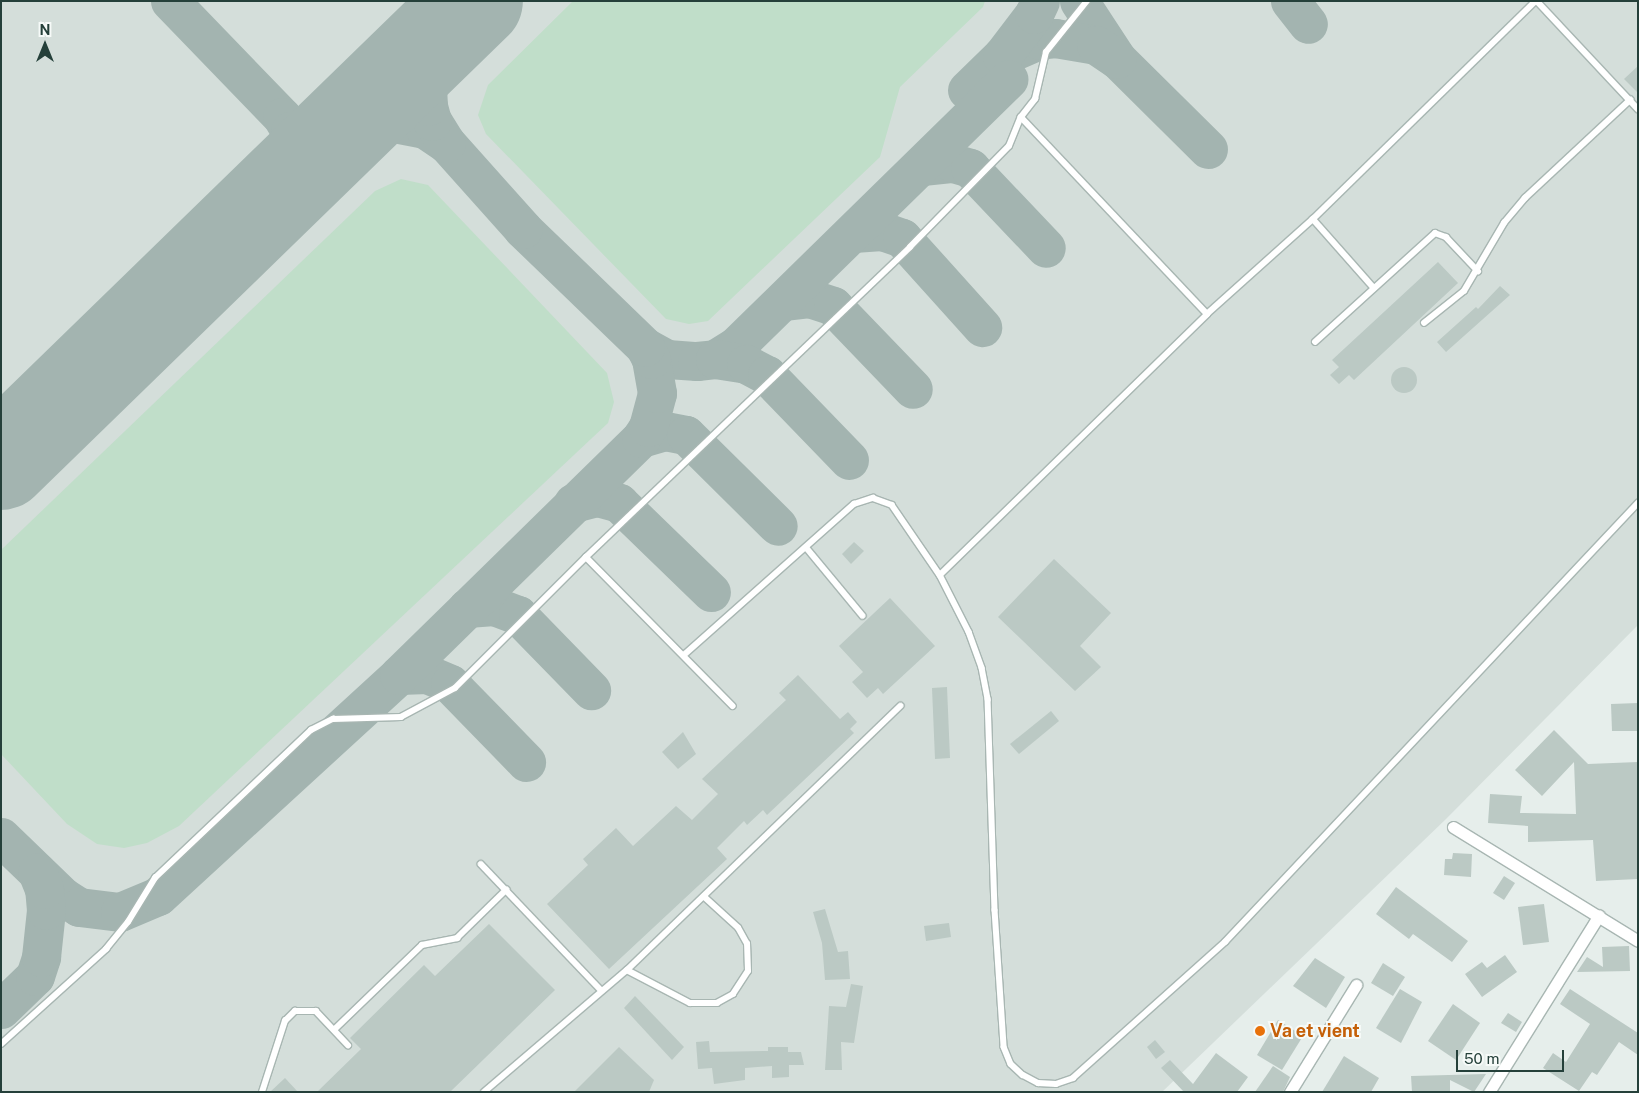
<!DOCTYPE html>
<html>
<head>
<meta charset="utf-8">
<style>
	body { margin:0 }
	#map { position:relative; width:1639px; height:1093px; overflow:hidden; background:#e6eeeb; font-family:"Public Sans",sans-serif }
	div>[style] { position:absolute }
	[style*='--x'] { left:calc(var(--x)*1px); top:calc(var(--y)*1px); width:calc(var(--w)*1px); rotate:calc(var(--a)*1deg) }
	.built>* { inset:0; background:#d4deda }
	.green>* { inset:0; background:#c0dec9 }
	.taxiway>* { height:39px; margin:-19.5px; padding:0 19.5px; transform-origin:19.5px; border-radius:19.5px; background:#a3b4b0 }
	.runway>* { height:96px; margin:-48px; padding:0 48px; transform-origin:48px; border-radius:48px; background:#a3b4b0 }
	.building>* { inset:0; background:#bbc9c4 }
	.round { border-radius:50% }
	.roads { filter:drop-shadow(1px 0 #a8b6b2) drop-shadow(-1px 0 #a8b6b2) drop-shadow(0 1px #a8b6b2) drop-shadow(0 -1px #a8b6b2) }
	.lane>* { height:5.5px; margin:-2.75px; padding:0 2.75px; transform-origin:2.75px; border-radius:2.75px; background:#fff }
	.street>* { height:11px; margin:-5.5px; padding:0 5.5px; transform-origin:5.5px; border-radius:5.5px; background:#fff }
	.dots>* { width:14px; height:14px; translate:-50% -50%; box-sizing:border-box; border:2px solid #f6faf8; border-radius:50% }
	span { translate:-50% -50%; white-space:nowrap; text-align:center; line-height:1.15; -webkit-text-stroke:4px #f6faf8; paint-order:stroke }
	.food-label { font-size:18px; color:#c56008; font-weight:700 }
	.left { translate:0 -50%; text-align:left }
	.frame { position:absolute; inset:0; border:2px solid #25403a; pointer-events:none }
	.north { position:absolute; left:20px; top:20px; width:50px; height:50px; -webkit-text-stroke:4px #f6faf8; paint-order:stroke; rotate:0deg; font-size:14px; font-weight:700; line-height:20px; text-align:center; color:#25403a }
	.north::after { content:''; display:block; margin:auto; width:18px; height:22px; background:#25403a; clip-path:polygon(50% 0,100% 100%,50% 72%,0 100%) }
	.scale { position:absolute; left:1456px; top:1050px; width:108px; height:22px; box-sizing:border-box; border:2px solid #25403a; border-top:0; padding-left:6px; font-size:15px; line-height:18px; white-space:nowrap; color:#25403a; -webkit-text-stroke:4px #f6faf8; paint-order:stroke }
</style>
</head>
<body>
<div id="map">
	<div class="built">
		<div style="clip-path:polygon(1px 1px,1638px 1px,1638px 625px,1446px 819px,1162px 1092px,1px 1092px)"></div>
	</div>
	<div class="green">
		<div style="clip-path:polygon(573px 1px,985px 1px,983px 7px,900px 87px,880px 157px,708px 321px,689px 324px,666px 319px,486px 134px,478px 115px,488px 85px)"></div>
		<div style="clip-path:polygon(401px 179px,428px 185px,607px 373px,614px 402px,608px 423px,179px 826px,147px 843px,124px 848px,97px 844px,67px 824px,1px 754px,1px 550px,375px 191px)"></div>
	</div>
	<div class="taxiway">
		<div style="--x:170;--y:1;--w:161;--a:46"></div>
		<div style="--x:282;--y:117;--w:16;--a:60"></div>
		<div style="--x:290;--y:131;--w:29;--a:84"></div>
		<div style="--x:293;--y:160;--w:39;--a:113"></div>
		<div style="--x:1079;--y:1;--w:69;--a:56.8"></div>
		<div style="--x:1117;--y:59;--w:128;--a:44.7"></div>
		<div style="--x:1290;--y:1;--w:29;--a:52"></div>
		<div style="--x:1002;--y:56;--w:40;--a:-23.4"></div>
		<div style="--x:1039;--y:40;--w:16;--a:-7"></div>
		<div style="--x:1055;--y:38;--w:42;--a:9.7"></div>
		<div style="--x:1096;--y:45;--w:25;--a:34"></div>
		<div style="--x:967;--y:90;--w:49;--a:-44.2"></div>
		<div style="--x:1002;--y:56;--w:53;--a:-52.7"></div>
		<div style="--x:1034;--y:14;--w:14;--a:-65"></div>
		<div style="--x:333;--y:139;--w:25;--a:-27"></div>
		<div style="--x:355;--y:128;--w:35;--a:-10"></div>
		<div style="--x:389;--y:122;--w:37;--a:11"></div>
		<div style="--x:425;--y:129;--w:25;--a:34"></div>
		<div style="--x:922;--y:166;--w:31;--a:-6"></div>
		<div style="--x:953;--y:163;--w:18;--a:16"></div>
		<div style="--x:970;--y:168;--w:110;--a:46.5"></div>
		<div style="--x:853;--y:233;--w:29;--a:-4"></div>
		<div style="--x:882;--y:231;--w:21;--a:19"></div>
		<div style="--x:902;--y:238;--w:120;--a:48"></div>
		<div style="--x:785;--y:301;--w:24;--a:-7"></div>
		<div style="--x:809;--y:298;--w:25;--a:18"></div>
		<div style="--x:833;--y:306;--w:115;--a:46.1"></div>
		<div style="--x:645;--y:347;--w:25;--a:29"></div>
		<div style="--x:667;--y:359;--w:30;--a:4"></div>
		<div style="--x:697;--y:361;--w:18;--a:-6"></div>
		<div style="--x:715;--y:359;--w:26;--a:-32"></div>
		<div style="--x:737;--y:345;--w:380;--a:-44.4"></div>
		<div style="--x:715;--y:359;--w:31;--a:9"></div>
		<div style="--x:746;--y:364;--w:24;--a:28"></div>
		<div style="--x:767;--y:375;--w:118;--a:46"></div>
		<div style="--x:641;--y:438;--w:25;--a:-16"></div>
		<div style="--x:665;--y:431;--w:21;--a:11"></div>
		<div style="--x:686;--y:435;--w:129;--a:44.7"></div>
		<div style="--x:573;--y:503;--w:25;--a:-14"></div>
		<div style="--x:597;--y:497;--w:23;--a:15"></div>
		<div style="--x:619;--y:503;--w:128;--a:44.1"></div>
		<div style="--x:467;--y:608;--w:27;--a:-4"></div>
		<div style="--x:494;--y:606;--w:26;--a:21"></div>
		<div style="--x:518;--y:615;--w:105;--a:45.8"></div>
		<div style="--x:399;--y:675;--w:28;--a:-2"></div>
		<div style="--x:427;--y:674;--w:25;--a:23"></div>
		<div style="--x:450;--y:684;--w:109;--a:45.7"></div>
		<div style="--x:1;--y:837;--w:85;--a:44"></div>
		<div style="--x:62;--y:896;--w:20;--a:33"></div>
		<div style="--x:79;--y:907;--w:41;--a:7"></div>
		<div style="--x:120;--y:912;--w:41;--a:-22.8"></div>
		<div style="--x:158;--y:896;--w:327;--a:-42.5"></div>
		<div style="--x:399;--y:675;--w:339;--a:-44.4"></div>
		<div style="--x:641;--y:438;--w:13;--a:-58"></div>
		<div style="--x:648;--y:427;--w:35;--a:-75"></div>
		<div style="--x:657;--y:393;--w:35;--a:-100"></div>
		<div style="--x:651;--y:359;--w:13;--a:-117"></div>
		<div style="--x:645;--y:347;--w:170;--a:-136"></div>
		<div style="--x:523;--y:229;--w:115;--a:-131.8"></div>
		<div style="--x:446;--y:143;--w:26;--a:-122"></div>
		<div style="--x:432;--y:121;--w:16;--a:-105"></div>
		<div style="--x:428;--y:106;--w:39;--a:-93"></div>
		<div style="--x:426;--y:67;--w:28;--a:-72"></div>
		<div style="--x:1;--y:1009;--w:47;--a:-44.1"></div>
		<div style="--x:35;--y:976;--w:20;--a:-72"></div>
		<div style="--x:41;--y:957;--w:47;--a:-83.9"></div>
		<div style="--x:46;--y:910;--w:21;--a:-95"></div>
		<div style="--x:44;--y:889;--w:18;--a:-112"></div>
	</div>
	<div class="runway">
		<div style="--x:1;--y:462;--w:661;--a:-44.2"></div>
	</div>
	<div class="building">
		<div style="clip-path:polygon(1638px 66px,1638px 93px,1624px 79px)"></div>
		<div style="clip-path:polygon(1438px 262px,1458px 283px,1354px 380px,1349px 375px,1339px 384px,1330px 375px,1339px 367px,1332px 360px)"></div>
		<div style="clip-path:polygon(1500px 286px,1510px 295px,1446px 352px,1437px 342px,1476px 307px,1478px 309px)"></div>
		<div class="round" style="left:1391px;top:367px;width:26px;height:26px"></div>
		<div style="clip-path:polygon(854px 542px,864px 551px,851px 564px,842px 554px)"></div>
		<div style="clip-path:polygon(1054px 559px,1111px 613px,1080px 646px,1101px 667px,1075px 691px,998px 617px)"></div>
		<div style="clip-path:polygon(890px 598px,935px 646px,883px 694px,878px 688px,867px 698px,852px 682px,863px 672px,839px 646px)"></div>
		<div style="clip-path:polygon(798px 675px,840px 719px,848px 712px,857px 722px,850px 729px,854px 733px,767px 815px,763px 810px,747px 825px,744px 821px,717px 848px,727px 859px,609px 969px,547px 904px,588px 865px,583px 859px,616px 828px,633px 846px,676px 806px,692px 820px,718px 794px,702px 779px,786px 700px,779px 693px)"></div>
		<div style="clip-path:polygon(947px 687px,950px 758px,935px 759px,932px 688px)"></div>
		<div style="clip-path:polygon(1638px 703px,1638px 731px,1612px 731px,1611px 704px)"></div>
		<div style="clip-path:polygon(1051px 711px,1059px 721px,1019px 754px,1010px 744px)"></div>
		<div style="clip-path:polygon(1554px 730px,1588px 764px,1638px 762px,1638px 879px,1596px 881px,1593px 840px,1528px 842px,1528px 826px,1488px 823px,1490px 794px,1522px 796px,1520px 813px,1576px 814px,1574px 762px,1542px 796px,1515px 770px)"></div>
		<div style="clip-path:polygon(683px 732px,696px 754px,678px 769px,662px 752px)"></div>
		<div style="clip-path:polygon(1453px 853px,1472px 854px,1471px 877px,1444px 875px,1445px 859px,1452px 859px)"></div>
		<div style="clip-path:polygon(1504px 876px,1515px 883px,1504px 900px,1493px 893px)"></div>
		<div style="clip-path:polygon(1396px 887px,1468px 941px,1452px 962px,1413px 934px,1409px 939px,1376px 914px)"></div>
		<div style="clip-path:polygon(1544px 904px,1549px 942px,1523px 945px,1518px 907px)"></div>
		<div style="clip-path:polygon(825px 909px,838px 952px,848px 951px,850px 979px,825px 980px,822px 943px,813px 912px)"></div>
		<div style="clip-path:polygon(949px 923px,951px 937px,926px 941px,924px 926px)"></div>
		<div style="clip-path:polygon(489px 924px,555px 990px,450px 1092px,317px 1092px,361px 1049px,350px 1038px,424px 965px,435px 976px)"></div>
		<div style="clip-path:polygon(1629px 946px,1630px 971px,1577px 972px,1587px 957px,1603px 967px,1602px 947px)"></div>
		<div style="clip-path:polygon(1505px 955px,1517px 972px,1482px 997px,1465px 974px,1482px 962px,1487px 968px)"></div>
		<div style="clip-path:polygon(1315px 958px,1345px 977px,1326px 1008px,1293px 986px)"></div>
		<div style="clip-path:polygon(1383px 963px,1405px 977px,1393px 996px,1371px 983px)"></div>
		<div style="clip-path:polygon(851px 984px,863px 986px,854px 1043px,841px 1042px,842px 1070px,825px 1070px,829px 1006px,846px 1007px)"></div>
		<div style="clip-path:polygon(1400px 989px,1422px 1002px,1401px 1043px,1376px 1028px)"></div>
		<div style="clip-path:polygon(1570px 989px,1638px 1033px,1638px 1055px,1619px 1042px,1597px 1075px,1592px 1072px,1579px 1091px,1543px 1068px,1553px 1053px,1566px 1062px,1590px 1024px,1560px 1004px)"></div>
		<div style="clip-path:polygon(635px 996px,684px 1047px,672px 1060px,624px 1008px)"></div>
		<div style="clip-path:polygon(1453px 1004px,1480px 1023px,1456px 1060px,1428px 1041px)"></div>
		<div style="clip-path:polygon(1508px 1013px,1522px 1022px,1516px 1032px,1501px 1023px)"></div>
		<div style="clip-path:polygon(1278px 1020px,1303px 1036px,1282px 1070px,1257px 1055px)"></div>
		<div style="clip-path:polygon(1155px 1040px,1165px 1052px,1156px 1059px,1147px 1047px)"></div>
		<div style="clip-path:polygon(709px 1041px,710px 1052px,768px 1051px,768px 1047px,788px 1047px,788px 1052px,801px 1052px,804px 1065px,789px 1065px,789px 1077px,772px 1078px,772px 1066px,745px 1068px,745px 1080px,714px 1084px,712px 1068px,698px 1069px,696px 1042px)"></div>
		<div style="clip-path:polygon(619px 1047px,654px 1080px,649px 1092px,574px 1092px)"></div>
		<div style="clip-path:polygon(1216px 1053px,1248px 1077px,1237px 1092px,1184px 1092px,1161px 1068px,1170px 1060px,1193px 1084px)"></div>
		<div style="clip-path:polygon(1344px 1056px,1379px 1078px,1371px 1092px,1322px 1092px)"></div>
		<div style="clip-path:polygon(1273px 1066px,1290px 1077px,1283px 1092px,1255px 1092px)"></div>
		<div style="clip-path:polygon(1486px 1074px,1474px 1092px,1450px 1080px,1450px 1092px,1412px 1092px,1411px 1076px)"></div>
		<div style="clip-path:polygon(285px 1078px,298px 1092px,270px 1092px)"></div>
	</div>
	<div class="roads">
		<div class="lane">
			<div style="--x:1537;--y:1;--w:148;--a:46.9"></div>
			<div style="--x:1021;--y:117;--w:271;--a:46.6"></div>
			<div style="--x:1313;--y:219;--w:92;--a:48.5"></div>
			<div style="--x:1424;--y:323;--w:51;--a:-38.7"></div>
			<div style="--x:1464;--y:291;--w:79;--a:-59.5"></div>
			<div style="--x:1504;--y:223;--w:33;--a:-50"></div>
			<div style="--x:1525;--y:198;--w:144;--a:-43"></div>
			<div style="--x:1315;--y:342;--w:162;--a:-42.2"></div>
			<div style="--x:1435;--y:233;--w:12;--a:20"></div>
			<div style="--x:1446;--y:237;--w:47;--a:46.7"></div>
			<div style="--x:806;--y:547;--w:89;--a:50.4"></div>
			<div style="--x:586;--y:557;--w:209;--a:45.4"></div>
			<div style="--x:940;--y:575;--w:373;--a:-44.3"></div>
			<div style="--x:1207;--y:314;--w:142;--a:-41.9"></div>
			<div style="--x:1313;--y:219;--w:312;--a:-44.4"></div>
			<div style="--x:685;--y:654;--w:226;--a:-41.6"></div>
			<div style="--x:854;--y:504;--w:20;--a:-18"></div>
			<div style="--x:873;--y:498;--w:20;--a:20"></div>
			<div style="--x:892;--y:505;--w:85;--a:55.6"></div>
			<div style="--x:940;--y:575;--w:64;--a:63"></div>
			<div style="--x:969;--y:632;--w:38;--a:70"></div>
			<div style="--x:982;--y:668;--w:32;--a:79"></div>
			<div style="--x:988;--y:699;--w:211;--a:88.1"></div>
			<div style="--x:995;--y:910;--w:137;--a:86.2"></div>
			<div style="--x:1004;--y:1047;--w:18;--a:68"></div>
			<div style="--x:1011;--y:1064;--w:16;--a:43"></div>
			<div style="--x:1023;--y:1075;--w:17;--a:28"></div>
			<div style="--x:1038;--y:1083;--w:18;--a:3"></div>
			<div style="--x:1056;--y:1084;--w:18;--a:-19"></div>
			<div style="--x:1073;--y:1078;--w:204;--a:-41.8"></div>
			<div style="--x:1225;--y:942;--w:603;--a:-46.75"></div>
			<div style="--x:481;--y:864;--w:174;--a:46.4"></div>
			<div style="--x:627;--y:970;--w:71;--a:27.6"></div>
			<div style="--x:690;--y:1003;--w:27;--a:0"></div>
			<div style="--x:717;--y:1003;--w:18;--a:-29"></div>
			<div style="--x:733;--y:994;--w:27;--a:-57"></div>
			<div style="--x:748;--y:971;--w:27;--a:-92"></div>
			<div style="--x:747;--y:944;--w:18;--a:-119"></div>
			<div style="--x:738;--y:928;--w:46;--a:-137.6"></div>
			<div style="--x:334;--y:1030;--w:122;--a:-44"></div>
			<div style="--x:422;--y:945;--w:36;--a:-11"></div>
			<div style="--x:457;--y:938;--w:69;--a:-44.4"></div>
			<div style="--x:1;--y:1044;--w:142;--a:-42.1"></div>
			<div style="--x:106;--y:949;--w:35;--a:-51"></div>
			<div style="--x:128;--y:922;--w:52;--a:-58.5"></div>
			<div style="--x:155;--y:878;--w:215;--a:-43.5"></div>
			<div style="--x:311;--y:730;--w:25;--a:-27"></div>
			<div style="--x:333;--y:719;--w:68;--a:-1.7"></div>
			<div style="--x:401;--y:717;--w:61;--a:-28.2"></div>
			<div style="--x:455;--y:688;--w:185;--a:-45"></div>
			<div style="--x:586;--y:557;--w:448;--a:-43.7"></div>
			<div style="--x:910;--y:247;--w:141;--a:-45.6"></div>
			<div style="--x:1009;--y:146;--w:31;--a:-68"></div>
			<div style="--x:1021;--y:117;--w:23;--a:-52"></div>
			<div style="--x:1035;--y:99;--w:48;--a:-76.8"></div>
			<div style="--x:1046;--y:52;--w:65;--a:-51.2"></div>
			<div style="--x:262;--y:1092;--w:75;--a:-72.1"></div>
			<div style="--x:285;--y:1021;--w:14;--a:-45"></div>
			<div style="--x:295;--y:1011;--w:21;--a:0"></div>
			<div style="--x:316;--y:1011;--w:47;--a:46.7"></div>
			<div style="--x:484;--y:1092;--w:188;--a:-40.5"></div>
			<div style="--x:627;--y:970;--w:380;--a:-44"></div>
		</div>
		<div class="street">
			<div style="--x:1453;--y:827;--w:217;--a:31.6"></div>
			<div style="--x:1290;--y:1092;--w:126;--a:-58.3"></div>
			<div style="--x:1489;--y:1092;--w:208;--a:-58.1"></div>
		</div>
	</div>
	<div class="dots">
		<div style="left:1260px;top:1031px;background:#e8710a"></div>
	</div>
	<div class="food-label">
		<span class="left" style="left:1270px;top:1031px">Va et vient</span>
	</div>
	<div class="frame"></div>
	<div class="north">N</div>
	<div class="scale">50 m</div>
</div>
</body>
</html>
